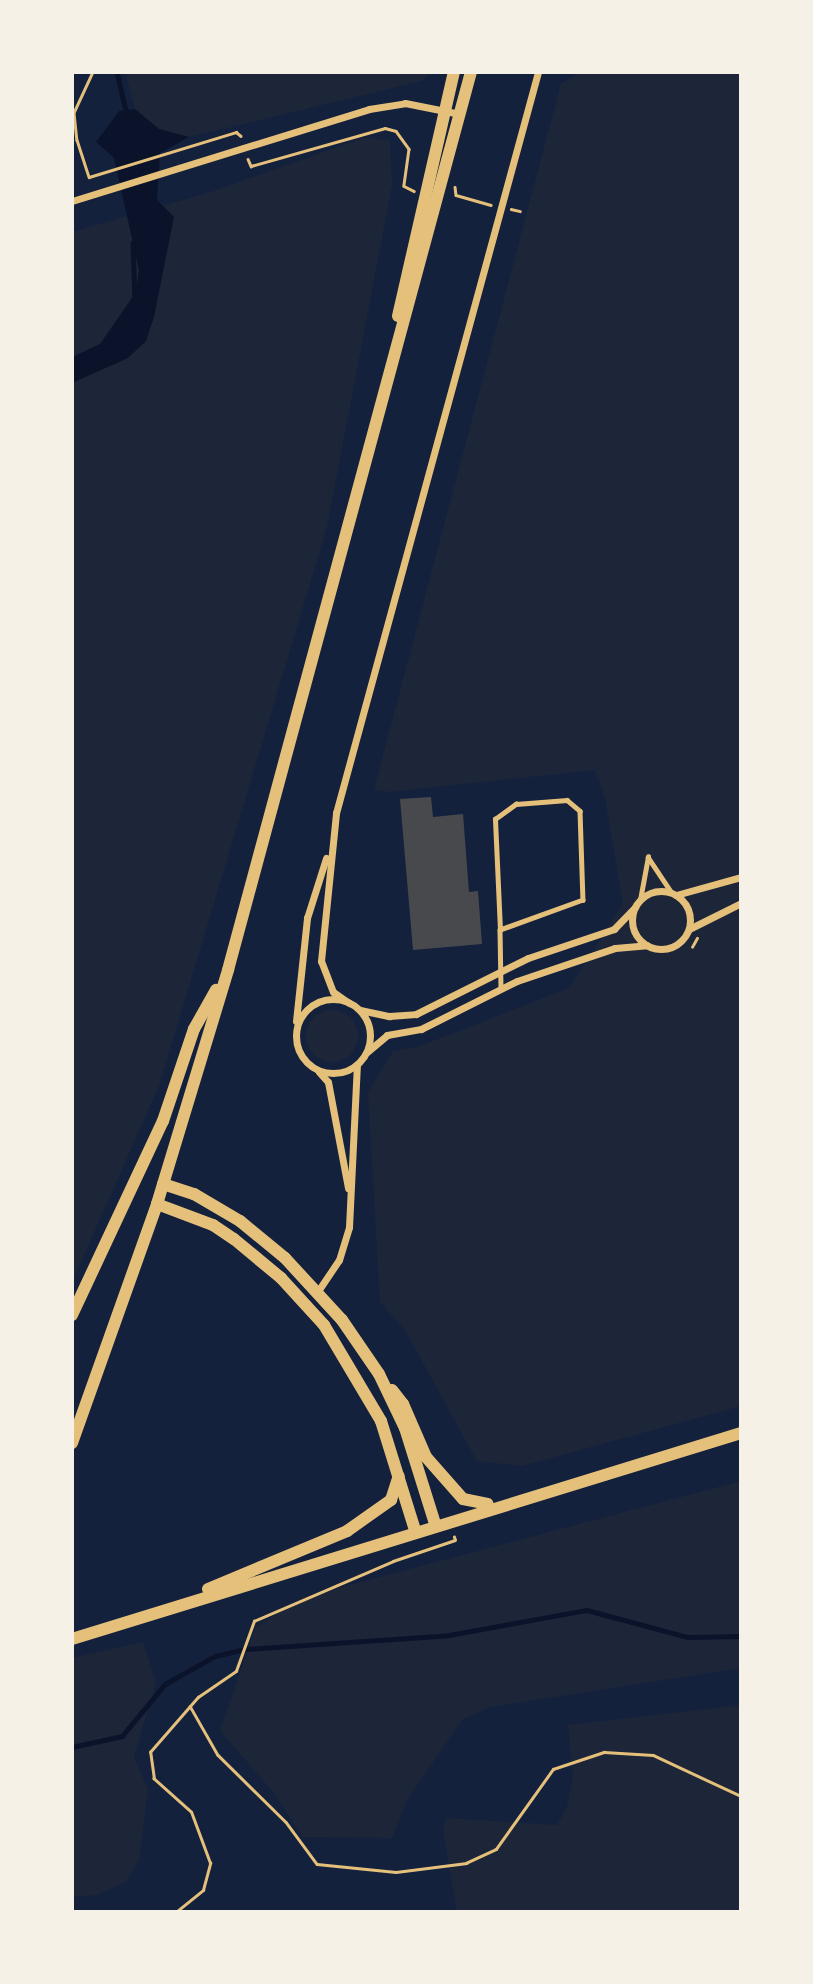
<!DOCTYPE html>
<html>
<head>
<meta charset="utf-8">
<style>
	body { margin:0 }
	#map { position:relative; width:813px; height:1984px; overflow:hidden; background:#14213d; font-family:"PT Sans",sans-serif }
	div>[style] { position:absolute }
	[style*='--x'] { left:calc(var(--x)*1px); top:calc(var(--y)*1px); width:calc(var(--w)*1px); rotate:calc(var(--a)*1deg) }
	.green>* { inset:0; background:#1d2539 }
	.round { border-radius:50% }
	.water>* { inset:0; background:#0b132b }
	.stream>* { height:4.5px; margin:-2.25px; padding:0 2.25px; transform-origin:2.25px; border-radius:2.25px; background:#0b132b }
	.building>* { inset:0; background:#48494c }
	.path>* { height:2.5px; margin:-1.25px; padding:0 1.25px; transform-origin:1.25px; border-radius:1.25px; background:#e5c07b }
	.service>* { height:4.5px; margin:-2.25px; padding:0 2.25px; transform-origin:2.25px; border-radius:2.25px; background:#e5c07b }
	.minor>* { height:7px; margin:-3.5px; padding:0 3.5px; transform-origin:3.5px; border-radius:3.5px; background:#e5c07b }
	.minor>.ring { margin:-3.5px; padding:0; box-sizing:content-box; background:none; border:7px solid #e5c07b; border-radius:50% }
	.secondary>* { height:12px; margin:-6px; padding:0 6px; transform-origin:6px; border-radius:6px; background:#e5c07b }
	.primary>* { height:12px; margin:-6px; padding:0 6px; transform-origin:6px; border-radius:6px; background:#e5c07b }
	span { translate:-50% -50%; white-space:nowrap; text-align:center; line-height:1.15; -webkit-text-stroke:5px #f6f1e7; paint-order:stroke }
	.frame { position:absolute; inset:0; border:74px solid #f6f1e7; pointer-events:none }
</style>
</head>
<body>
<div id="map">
	<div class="green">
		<div style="clip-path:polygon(125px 72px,430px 72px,422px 81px,189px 137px,159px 129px,135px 109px)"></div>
		<div style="clip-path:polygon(580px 72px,741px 72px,741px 1406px,522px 1466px,477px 1461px,405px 1330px,380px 1302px,368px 1092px,393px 1051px,420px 1046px,569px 988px,623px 904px,605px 798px,595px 770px,389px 792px,374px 789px,561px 84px)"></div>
		<div style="clip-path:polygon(366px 137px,390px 141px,392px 185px,327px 527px,159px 1086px,72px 1282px,72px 232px,214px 191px)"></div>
		<div class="round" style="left:306px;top:1010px;width:52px;height:52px"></div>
		<div style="clip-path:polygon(741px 1481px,741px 1668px,490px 1707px,462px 1720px,407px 1800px,392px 1838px,303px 1837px,274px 1793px,220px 1731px,256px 1627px,305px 1597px)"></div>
		<div style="clip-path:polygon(143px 1642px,156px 1683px,134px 1757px,148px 1789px,139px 1860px,126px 1882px,96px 1895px,72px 1897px,72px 1658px)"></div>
		<div style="clip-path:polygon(741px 1705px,741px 1912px,457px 1912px,443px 1830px,446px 1818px,557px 1825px,567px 1807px,573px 1777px,568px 1725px)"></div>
	</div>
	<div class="water">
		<div style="clip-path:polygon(135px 109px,159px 129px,189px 137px,160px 153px,157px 200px,174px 217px,154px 317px,146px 341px,128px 358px,72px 383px,72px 357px,100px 344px,136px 292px,139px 270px,114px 158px,96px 142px,119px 111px)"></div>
	</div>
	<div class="stream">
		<div style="--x:117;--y:72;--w:44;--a:76.9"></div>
		<div style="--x:133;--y:243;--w:57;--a:88"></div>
		<div style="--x:72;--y:1747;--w:51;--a:-12.4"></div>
		<div style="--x:122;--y:1736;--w:67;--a:-50.4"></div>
		<div style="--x:165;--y:1684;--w:57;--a:-29.2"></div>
		<div style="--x:215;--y:1656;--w:32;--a:-13"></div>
		<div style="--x:246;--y:1649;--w:203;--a:-3.9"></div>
		<div style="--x:449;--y:1635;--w:140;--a:-10.3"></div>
		<div style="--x:587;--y:1610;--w:105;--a:15"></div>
		<div style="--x:688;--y:1637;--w:53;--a:-1.1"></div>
	</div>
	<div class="building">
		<div style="clip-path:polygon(431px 797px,433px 817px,463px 814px,469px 892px,478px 891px,482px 944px,413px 950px,400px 799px)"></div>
	</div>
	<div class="path">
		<div style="--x:93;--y:72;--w:45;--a:114.9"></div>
		<div style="--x:74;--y:113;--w:27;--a:84"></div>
		<div style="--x:77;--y:140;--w:39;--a:72"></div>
		<div style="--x:89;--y:177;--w:154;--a:-17"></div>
		<div style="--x:236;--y:132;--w:6;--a:39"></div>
		<div style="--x:248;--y:159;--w:8;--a:67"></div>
		<div style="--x:251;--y:166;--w:139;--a:-15.8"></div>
		<div style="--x:385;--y:128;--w:11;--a:15"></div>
		<div style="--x:396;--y:131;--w:22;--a:54"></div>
		<div style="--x:409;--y:149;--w:37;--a:98"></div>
		<div style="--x:404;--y:186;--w:11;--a:27"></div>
		<div style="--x:455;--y:187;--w:8;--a:83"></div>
		<div style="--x:456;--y:195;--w:36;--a:16"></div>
		<div style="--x:511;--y:209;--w:9;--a:13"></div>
		<div style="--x:692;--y:947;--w:10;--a:-61"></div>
		<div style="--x:190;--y:1706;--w:56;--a:60.3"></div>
		<div style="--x:218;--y:1755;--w:95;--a:44.6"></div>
		<div style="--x:286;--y:1822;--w:52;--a:53.6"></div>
		<div style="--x:317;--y:1864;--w:79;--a:5.8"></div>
		<div style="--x:396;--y:1872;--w:71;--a:-7.3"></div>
		<div style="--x:466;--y:1863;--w:33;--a:-25"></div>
		<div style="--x:496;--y:1849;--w:98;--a:-54.5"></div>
		<div style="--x:553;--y:1769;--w:54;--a:-18.4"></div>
		<div style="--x:604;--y:1752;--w:49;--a:3.5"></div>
		<div style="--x:653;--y:1755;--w:97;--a:25"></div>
		<div style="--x:176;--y:1912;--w:35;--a:-39"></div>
		<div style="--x:203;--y:1890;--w:28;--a:-75"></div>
		<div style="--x:210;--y:1863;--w:54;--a:-110.4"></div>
		<div style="--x:191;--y:1812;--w:50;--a:-138.3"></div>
		<div style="--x:154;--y:1779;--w:27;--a:-98"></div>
		<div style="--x:150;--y:1752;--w:73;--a:-48.9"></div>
		<div style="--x:198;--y:1697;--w:46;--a:-34.4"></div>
		<div style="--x:236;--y:1671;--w:53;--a:-70.2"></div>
		<div style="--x:254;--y:1621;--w:151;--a:-23.3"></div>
		<div style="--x:393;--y:1561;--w:65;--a:-18.7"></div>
		<div style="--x:455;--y:1540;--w:3;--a:-108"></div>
	</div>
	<div class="service">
		<div style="--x:567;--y:800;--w:17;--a:40"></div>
		<div style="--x:580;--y:811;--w:89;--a:88.1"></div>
		<div style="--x:583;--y:900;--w:88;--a:160.1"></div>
		<div style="--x:500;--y:930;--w:111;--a:-92.6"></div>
		<div style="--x:495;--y:819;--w:26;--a:-36"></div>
		<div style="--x:516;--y:804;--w:51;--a:-4.5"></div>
		<div style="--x:640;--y:900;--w:44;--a:-79.5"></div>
		<div style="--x:648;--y:857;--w:43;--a:56.3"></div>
		<div style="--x:500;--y:930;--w:57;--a:89"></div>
	</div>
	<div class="minor">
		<div style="--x:72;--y:201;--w:311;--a:-17.2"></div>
		<div style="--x:369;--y:109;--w:36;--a:-9"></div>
		<div style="--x:405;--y:103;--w:56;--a:11.3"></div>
		<div class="ring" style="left:632px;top:891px;width:51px;height:51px"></div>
		<div style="--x:676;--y:895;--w:67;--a:-15.5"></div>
		<div style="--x:689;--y:929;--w:58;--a:-26.6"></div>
		<div class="ring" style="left:296px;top:999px;width:67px;height:67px"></div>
		<div style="--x:349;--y:1003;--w:19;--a:-145"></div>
		<div style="--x:333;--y:992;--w:33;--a:-111"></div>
		<div style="--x:321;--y:961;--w:149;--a:-84.2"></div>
		<div style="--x:336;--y:813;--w:768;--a:-74.75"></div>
		<div style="--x:360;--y:1010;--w:30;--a:12"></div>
		<div style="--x:389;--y:1016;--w:27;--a:-4"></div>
		<div style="--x:416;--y:1014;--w:125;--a:-26.6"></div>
		<div style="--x:528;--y:958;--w:91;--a:-18.6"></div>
		<div style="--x:614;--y:929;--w:30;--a:-46"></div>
		<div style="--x:296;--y:1021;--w:104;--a:-83.9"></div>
		<div style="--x:307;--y:918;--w:63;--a:-72.4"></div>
		<div style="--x:367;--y:1052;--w:26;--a:-40"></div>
		<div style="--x:387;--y:1035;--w:35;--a:-10"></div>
		<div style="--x:421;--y:1029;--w:107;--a:-26.6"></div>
		<div style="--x:517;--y:981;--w:103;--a:-18.6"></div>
		<div style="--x:615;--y:948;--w:32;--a:-5"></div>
		<div style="--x:319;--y:1072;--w:13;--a:48"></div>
		<div style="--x:328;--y:1082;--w:108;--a:79.3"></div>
		<div style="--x:318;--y:1291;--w:37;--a:-56"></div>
		<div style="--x:339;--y:1260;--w:34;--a:-73"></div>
		<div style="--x:349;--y:1227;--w:161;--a:-87.2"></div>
	</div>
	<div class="secondary">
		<div style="--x:163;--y:1184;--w:33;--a:18"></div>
		<div style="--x:194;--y:1194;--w:53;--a:30.4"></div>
		<div style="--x:240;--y:1221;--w:58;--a:39.4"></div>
		<div style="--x:285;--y:1258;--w:84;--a:47.4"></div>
		<div style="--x:342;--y:1320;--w:65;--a:55.6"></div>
		<div style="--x:379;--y:1374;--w:60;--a:64.3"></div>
		<div style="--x:405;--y:1428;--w:101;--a:72.6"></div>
		<div style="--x:157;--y:1204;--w:60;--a:20.6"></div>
		<div style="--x:213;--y:1225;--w:25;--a:34"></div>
		<div style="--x:234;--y:1239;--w:61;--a:39.7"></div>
		<div style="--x:281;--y:1278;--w:64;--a:47.5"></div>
		<div style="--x:324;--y:1325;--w:112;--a:59.3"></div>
		<div style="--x:381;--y:1421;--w:114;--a:72.7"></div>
		<div style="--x:392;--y:1390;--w:18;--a:52"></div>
		<div style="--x:403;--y:1404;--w:58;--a:66.5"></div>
		<div style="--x:426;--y:1457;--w:56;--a:48.6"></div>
		<div style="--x:463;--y:1499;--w:25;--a:11"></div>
		<div style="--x:208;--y:1589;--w:151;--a:-22.6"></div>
		<div style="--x:347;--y:1531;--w:54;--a:-35.2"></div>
		<div style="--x:391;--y:1500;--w:25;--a:-72"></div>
		<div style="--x:72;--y:1639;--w:700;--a:-17.11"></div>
	</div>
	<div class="primary">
		<div style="--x:398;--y:316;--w:250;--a:-77.1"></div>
		<div style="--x:72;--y:1315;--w:214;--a:-64.9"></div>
		<div style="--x:163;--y:1121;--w:97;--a:-71.4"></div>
		<div style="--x:194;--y:1029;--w:45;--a:-60.6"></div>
		<div style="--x:72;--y:1443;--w:254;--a:-70.4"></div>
		<div style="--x:157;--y:1204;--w:245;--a:-73.1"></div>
		<div style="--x:228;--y:970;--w:930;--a:-74.86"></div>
	</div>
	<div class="frame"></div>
</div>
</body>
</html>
